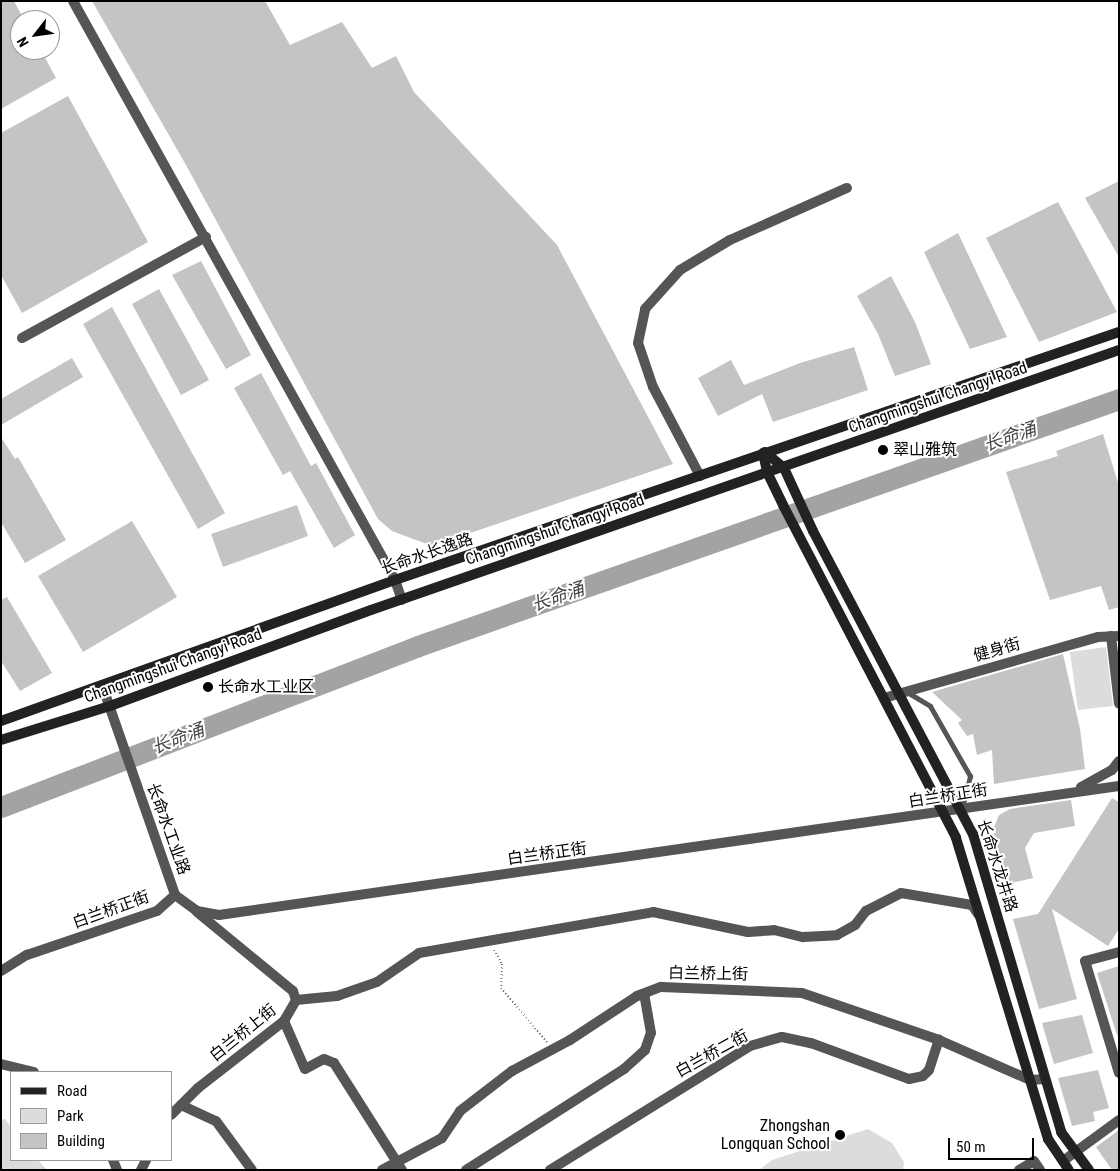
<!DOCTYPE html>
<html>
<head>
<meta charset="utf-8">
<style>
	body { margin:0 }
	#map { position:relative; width:1120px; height:1171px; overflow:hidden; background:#fff; font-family:"Roboto Condensed","Noto Sans SC",sans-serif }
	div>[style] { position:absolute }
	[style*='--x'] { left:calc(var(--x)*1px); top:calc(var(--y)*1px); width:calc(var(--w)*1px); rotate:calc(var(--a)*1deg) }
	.green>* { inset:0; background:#dcdcdc }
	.river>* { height:21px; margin:-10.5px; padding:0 10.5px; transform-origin:10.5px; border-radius:10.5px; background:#a3a3a3 }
	.building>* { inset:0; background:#c4c4c4 }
	.path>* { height:2px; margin-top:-1px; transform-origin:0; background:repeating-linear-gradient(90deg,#777 0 1px,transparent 0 3.5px) }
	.lane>* { height:5px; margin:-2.5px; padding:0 2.5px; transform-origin:2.5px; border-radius:2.5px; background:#555 }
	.street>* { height:10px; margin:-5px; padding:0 5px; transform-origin:5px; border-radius:5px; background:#555 }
	.secondary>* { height:10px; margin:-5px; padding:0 5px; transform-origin:5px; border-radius:5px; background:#222 }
	.dots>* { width:14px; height:14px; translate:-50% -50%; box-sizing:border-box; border:2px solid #fff; border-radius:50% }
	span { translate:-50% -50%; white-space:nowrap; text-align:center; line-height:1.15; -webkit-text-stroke:4px #fff; paint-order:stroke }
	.street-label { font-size:16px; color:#000 }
	.poi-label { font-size:16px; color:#000 }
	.left { translate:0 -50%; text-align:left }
	.right { translate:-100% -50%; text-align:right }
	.water-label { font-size:18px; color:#444; font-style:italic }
	.frame { position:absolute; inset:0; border:2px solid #000; pointer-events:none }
	.legend { position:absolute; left:10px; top:1071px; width:162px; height:90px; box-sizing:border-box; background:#fff; border:1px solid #999; margin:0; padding:6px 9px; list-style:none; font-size:15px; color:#000 }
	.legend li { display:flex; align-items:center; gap:10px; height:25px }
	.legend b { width:25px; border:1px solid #999 }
	.north { position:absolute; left:10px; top:10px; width:50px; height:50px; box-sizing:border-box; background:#fff; border:1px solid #999; border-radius:50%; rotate:240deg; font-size:14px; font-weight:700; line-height:20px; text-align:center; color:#000 }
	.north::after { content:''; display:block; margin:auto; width:18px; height:22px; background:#000; clip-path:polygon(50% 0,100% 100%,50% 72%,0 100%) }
	.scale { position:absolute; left:948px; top:1138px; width:86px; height:22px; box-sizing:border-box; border:2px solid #000; border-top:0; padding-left:6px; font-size:15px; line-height:18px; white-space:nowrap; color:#000; -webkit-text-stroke:4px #fff; paint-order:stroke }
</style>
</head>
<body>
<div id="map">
	<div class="green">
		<div style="clip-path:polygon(1106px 647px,1113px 706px,1078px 710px,1070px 652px)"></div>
		<div style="clip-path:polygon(5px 1119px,11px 1127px,11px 1160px,38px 1160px,47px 1170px,1px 1170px,1px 1120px)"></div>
		<div style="clip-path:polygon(868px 1129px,892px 1143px,904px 1162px,903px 1170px,759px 1170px,772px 1160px)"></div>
	</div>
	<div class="river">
		<div style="--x:1;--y:807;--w:447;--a:-21.1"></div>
		<div style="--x:418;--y:646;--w:743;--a:-19.41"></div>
	</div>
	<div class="building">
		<div style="clip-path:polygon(1px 1px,14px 1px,24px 20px,20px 20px,20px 50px,41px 50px,56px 78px,1px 109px)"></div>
		<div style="clip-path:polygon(92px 1px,265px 1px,290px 45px,342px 22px,372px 68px,396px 56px,414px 92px,557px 245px,673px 464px,432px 546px,392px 531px,378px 519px,186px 165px)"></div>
		<div style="clip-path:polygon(68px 96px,148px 242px,22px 313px,1px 275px,1px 133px)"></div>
		<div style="clip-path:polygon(1119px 181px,1119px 257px,1085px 198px)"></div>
		<div style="clip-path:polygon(1058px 202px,1117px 312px,1039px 342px,986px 238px)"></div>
		<div style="clip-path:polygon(958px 233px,1007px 337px,970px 349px,924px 252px)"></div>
		<div style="clip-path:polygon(201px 261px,251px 355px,226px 369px,172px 275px)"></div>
		<div style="clip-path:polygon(891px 276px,915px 322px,931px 364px,895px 376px,878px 334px,857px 296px)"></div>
		<div style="clip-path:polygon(159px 289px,209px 380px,181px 395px,132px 304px)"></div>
		<div style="clip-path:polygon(112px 307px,225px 513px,198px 529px,83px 324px)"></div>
		<div style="clip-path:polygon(854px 347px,868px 390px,773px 422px,762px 394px,718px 416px,698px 378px,731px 360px,744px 385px,800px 363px)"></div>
		<div style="clip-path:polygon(72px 358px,83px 377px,1px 425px,1px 399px)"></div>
		<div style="clip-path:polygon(261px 373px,311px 466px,316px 463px,355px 535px,334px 548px,290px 471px,283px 475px,234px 388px)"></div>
		<div style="clip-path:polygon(1103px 434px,1119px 486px,1119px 607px,1109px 610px,1101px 586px,1050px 600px,1006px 472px,1058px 456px,1056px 451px)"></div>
		<div style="clip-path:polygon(1px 437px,15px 459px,18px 457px,66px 540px,25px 563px,1px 522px)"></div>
		<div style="clip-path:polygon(297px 505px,308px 536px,223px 567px,211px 534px)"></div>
		<div style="clip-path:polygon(132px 521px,177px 597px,83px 652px,38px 576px)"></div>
		<div style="clip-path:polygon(7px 597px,52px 673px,20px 691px,1px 661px,1px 600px)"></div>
		<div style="clip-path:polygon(1063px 654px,1080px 729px,1085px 769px,994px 784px,992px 750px,977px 755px,973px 734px,967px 736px,958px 723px,962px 720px,932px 692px)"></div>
		<div style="clip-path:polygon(1112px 798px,1119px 802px,1119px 929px,1108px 946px,1052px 909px,1077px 999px,1039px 1009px,1013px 919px,1038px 914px)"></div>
		<div style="clip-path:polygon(1071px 800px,1075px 826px,1034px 833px,1025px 848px,1033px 878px,1007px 884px,993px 830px,999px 815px,1010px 809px)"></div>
		<div style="clip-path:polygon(1119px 966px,1119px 1034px,1117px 1035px,1097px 973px)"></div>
		<div style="clip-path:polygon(1082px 1015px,1093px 1053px,1054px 1064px,1042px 1023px)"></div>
		<div style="clip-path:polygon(1098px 1070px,1109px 1108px,1093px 1112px,1095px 1121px,1072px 1126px,1058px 1078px)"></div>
		<div style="clip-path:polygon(1119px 1130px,1119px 1170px,1112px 1170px,1096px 1147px)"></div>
	</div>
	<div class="path">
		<div style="--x:494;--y:950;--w:16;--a:60"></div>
		<div style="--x:502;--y:964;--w:24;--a:92"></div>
		<div style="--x:501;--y:988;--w:71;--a:49.6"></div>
	</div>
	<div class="lane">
		<div style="--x:907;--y:692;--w:27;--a:31"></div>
		<div style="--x:930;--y:706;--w:81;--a:60.3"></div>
		<div style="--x:970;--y:776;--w:34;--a:104"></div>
	</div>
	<div class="street">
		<div style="--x:73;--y:1;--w:663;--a:60.92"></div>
		<div style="--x:395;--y:580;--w:21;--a:71"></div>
		<div style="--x:22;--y:338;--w:210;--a:-28.8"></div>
		<div style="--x:700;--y:476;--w:101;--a:-117.8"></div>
		<div style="--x:653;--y:387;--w:46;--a:-108.8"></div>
		<div style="--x:638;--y:343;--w:35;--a:-78"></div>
		<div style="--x:645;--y:309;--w:52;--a:-48.1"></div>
		<div style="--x:680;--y:270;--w:58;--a:-31"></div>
		<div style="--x:730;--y:240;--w:128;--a:-24"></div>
		<div style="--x:1111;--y:636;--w:68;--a:83.3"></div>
		<div style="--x:102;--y:685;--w:222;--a:70.8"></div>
		<div style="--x:884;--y:698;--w:223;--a:-15.9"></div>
		<div style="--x:1098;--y:637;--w:21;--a:-3"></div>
		<div style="--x:1081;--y:787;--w:35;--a:-29"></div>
		<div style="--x:1112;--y:770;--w:11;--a:-52"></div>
		<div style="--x:197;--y:912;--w:124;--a:39.5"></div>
		<div style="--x:293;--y:991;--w:9;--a:72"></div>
		<div style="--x:1119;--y:952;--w:35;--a:165"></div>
		<div style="--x:1085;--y:961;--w:117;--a:73.1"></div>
		<div style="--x:1;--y:971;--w:31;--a:-32"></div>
		<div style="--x:27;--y:955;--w:137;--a:-18.7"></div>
		<div style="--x:157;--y:911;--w:24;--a:-42"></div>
		<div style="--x:175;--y:895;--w:27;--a:36"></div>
		<div style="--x:197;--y:911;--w:22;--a:10"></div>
		<div style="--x:219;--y:915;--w:909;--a:-8.16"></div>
		<div style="--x:284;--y:1021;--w:52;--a:66.4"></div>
		<div style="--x:305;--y:1069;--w:21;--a:-28"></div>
		<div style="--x:324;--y:1059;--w:11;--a:22"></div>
		<div style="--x:334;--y:1063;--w:127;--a:57.6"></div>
		<div style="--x:1;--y:1064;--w:34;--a:14"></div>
		<div style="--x:181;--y:1105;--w:38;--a:25"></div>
		<div style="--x:216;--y:1121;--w:61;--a:53.7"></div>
		<div style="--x:171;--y:1115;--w:38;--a:-45"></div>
		<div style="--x:198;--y:1088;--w:109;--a:-37.9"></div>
		<div style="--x:284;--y:1021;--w:24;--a:-60"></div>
		<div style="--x:296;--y:1000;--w:41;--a:-5.6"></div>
		<div style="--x:337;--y:996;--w:42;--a:-19.3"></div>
		<div style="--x:377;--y:982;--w:51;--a:-34.6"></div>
		<div style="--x:419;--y:953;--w:238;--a:-9.9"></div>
		<div style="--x:653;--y:912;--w:97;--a:11.9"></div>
		<div style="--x:748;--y:932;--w:26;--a:-4"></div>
		<div style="--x:774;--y:930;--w:30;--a:14"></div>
		<div style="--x:803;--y:937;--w:34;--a:-3"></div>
		<div style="--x:837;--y:935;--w:21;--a:-29"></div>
		<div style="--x:855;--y:925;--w:18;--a:-52"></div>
		<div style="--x:866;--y:911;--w:39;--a:-27"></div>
		<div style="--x:901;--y:893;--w:72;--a:9.6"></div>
		<div style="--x:972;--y:905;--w:11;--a:56"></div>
		<div style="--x:113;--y:1160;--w:11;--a:68"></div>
		<div style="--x:1063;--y:1161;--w:69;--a:-36.2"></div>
		<div style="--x:141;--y:1170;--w:11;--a:-63"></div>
		<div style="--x:382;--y:1170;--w:68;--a:-28.1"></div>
		<div style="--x:442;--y:1138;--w:32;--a:-56"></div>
		<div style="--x:460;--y:1111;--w:66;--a:-37.6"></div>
		<div style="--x:512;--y:1071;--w:66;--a:-28.1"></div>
		<div style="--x:570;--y:1040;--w:80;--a:-33.3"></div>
		<div style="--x:637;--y:996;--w:26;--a:-21"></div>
		<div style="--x:661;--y:987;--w:141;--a:2.4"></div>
		<div style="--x:802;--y:993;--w:145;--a:18.9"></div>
		<div style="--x:939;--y:1040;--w:99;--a:23.7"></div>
		<div style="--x:1030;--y:1080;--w:15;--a:-4"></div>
		<div style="--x:466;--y:1170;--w:188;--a:-32.6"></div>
		<div style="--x:624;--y:1069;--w:28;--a:-42"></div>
		<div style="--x:645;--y:1050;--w:18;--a:-71"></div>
		<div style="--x:651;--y:1033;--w:40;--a:-100"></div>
		<div style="--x:550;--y:1170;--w:235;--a:-31.8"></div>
		<div style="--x:750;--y:1046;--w:33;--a:-16"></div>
		<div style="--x:782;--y:1037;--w:30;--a:12"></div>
		<div style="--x:811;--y:1043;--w:104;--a:20.2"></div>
		<div style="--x:909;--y:1079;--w:14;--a:-12"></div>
		<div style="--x:923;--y:1076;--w:8;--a:-45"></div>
		<div style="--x:929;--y:1070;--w:32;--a:-72"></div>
		<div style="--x:1019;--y:1170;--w:17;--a:-31"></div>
		<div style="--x:1034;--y:1161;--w:11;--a:56"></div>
	</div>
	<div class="secondary">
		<div style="--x:765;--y:452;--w:25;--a:40"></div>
		<div style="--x:784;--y:468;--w:69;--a:65.3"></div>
		<div style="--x:813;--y:531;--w:343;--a:62.2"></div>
		<div style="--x:973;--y:834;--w:311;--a:73.5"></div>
		<div style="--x:1061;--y:1132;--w:47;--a:53.6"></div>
		<div style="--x:763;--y:453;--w:19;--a:78"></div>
		<div style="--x:767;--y:472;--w:37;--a:64"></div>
		<div style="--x:783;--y:505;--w:375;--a:62.5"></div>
		<div style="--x:956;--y:838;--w:315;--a:73"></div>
		<div style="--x:1048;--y:1139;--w:37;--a:56"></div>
		<div style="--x:1;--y:721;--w:418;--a:-19.7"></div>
		<div style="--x:395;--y:580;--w:765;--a:-18.91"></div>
		<div style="--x:1;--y:740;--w:114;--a:-17.3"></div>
		<div style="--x:110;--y:706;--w:278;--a:-20.2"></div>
		<div style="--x:371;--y:610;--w:792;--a:-19.17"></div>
	</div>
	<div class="dots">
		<div style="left:883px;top:450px;background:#000"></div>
		<div style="left:208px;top:687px;background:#000"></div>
		<div style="left:840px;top:1135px;background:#000"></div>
	</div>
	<div class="street-label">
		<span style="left:938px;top:398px;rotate:-19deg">Changmingshui Changyi Road</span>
		<span style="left:555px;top:530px;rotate:-19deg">Changmingshui Changyi Road</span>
		<span style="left:427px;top:554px;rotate:-19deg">长命水长逸路</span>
		<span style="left:997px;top:650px;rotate:-16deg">健身街</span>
		<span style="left:173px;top:666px;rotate:-20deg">Changmingshui Changyi Road</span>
		<span style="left:948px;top:796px;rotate:-9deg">白兰桥正街</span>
		<span style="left:168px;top:829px;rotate:70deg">长命水工业路</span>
		<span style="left:547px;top:854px;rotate:-8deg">白兰桥正街</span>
		<span style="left:997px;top:866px;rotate:72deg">长命水龙井路</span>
		<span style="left:111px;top:910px;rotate:-20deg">白兰桥正街</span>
		<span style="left:708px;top:974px;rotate:1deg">白兰桥上街</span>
		<span style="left:243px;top:1033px;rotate:-39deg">白兰桥上街</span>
		<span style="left:712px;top:1054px;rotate:-29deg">白兰桥二街</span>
	</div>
	<div class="poi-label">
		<span class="left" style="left:893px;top:450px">翠山雅筑</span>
		<span class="left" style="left:218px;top:687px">长命水工业区</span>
		<span class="right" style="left:830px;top:1135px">Zhongshan<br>Longquan School</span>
	</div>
	<div class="water-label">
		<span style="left:1010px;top:437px;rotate:-19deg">长命涌</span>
		<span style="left:558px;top:597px;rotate:-19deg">长命涌</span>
		<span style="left:178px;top:739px;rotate:-21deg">长命涌</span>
	</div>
	<div class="frame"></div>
	<ul class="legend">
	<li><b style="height:6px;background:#222"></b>Road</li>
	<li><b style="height:14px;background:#dcdcdc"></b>Park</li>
	<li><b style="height:14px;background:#c4c4c4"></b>Building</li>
	</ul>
	<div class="north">N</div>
	<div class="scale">50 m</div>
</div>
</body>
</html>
